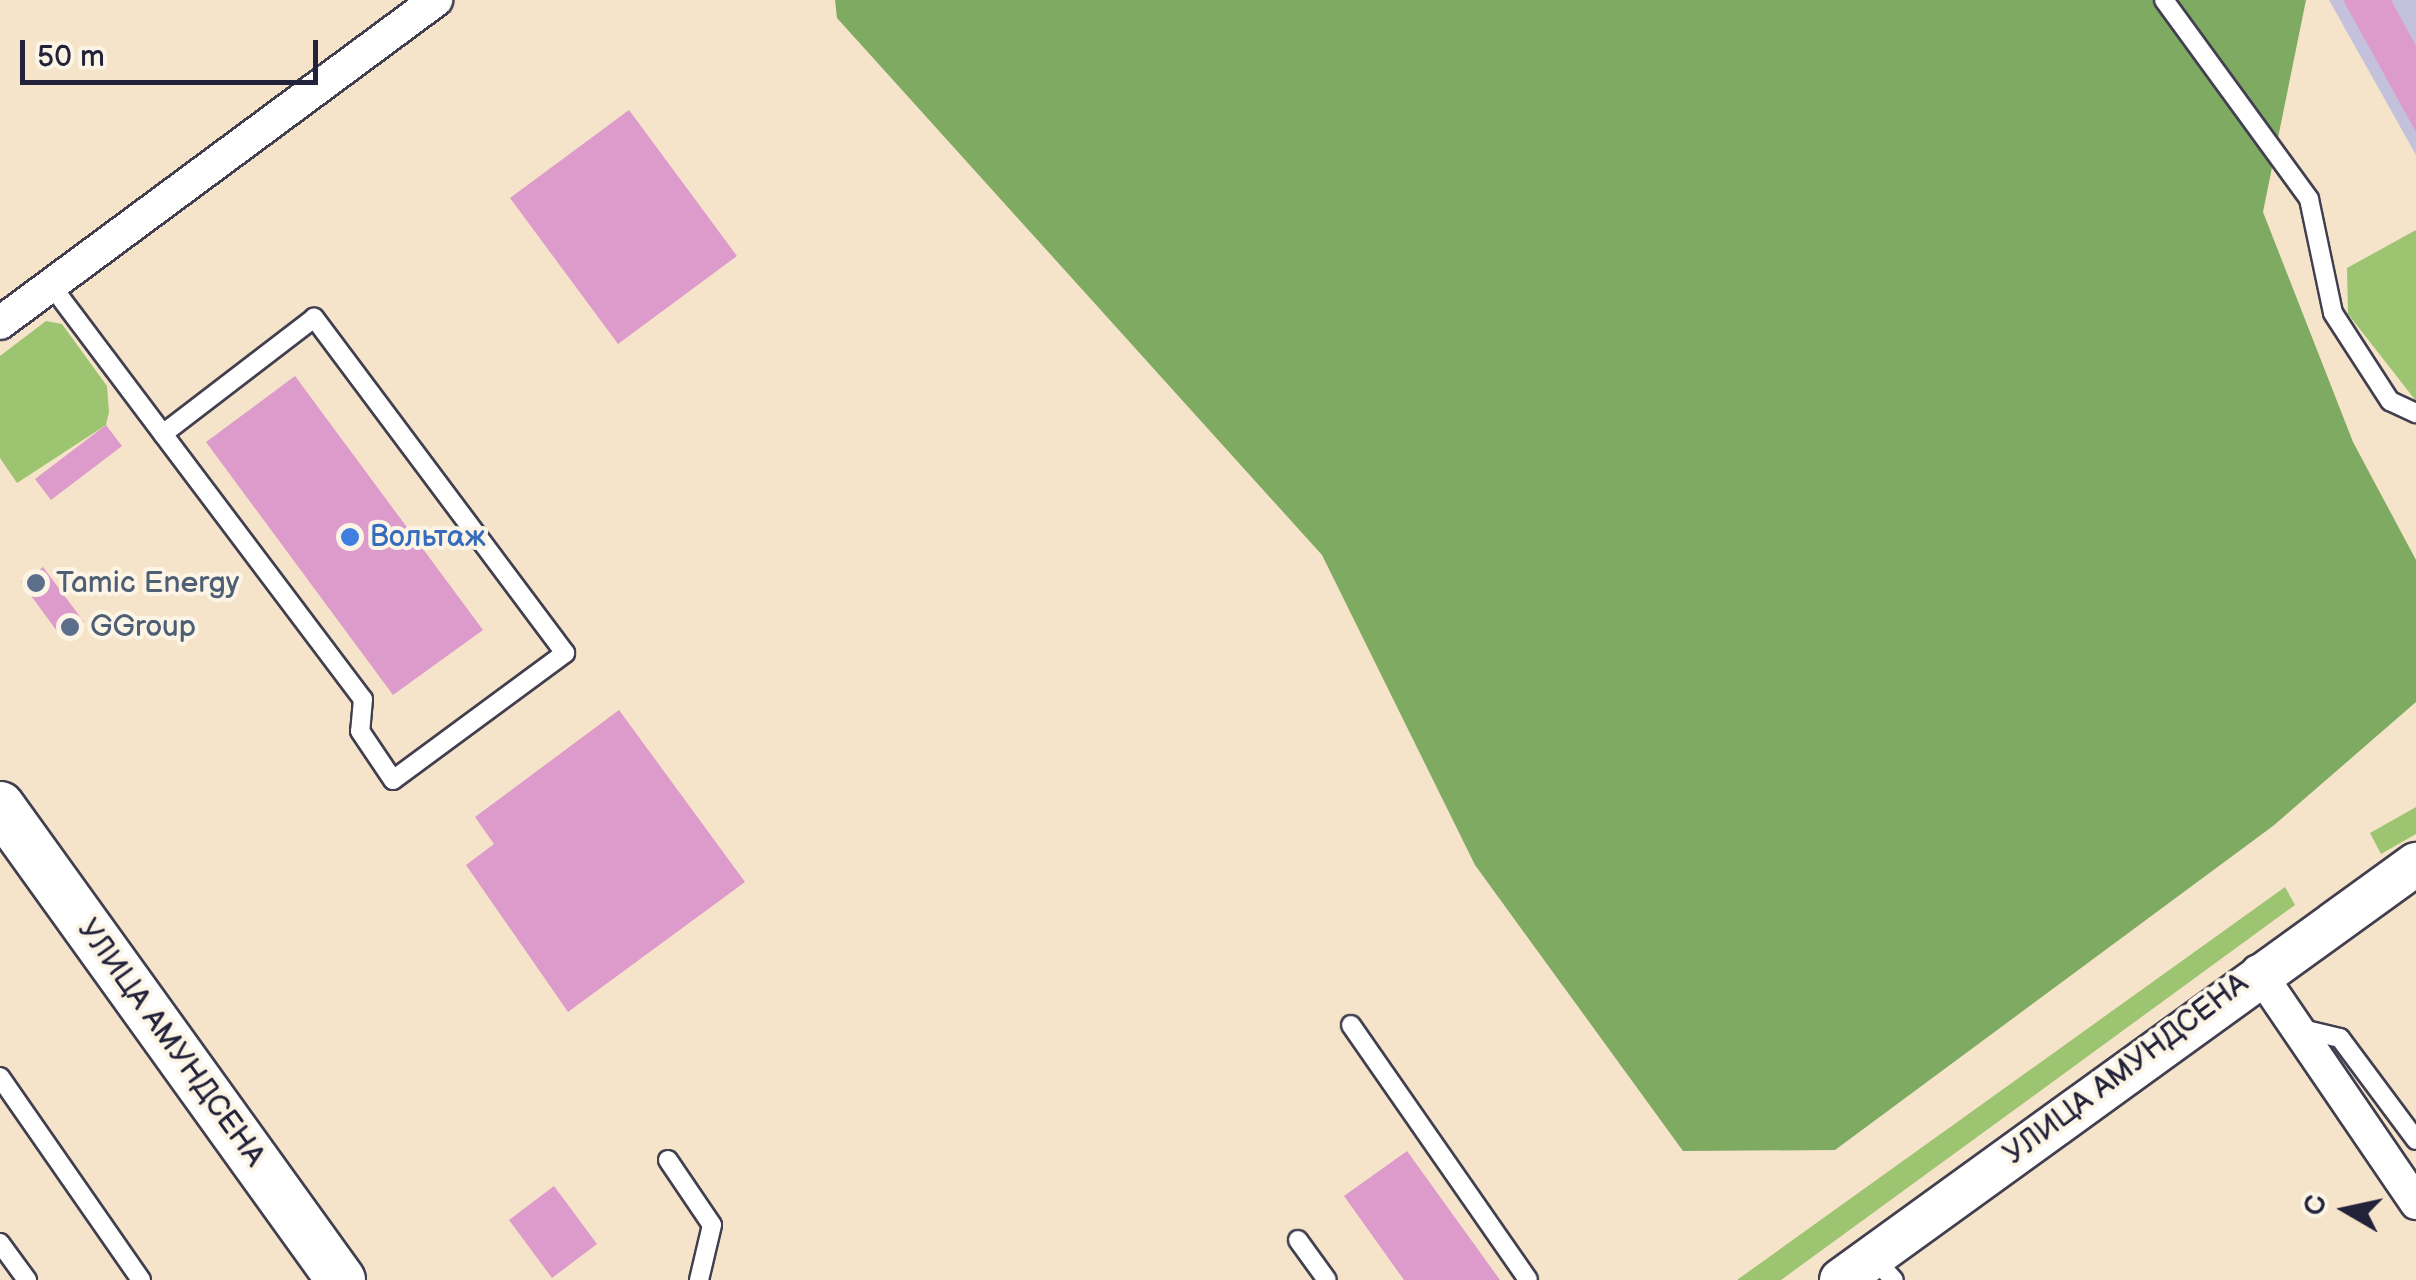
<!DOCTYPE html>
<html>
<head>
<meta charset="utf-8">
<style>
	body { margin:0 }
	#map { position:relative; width:2416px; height:1280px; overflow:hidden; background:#f6e4ca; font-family:"Balsamiq Sans",sans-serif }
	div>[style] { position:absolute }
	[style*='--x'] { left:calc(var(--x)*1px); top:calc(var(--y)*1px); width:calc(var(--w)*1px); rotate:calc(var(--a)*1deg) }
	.industrial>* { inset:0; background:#c3c1db }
	.green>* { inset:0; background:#9dc470 }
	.forest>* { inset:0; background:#7eaa62 }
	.building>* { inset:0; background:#dd9bcc }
	.roads { filter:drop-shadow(2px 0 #423f50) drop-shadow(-2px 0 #423f50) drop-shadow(0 2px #423f50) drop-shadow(0 -2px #423f50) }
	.service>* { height:18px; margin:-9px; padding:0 9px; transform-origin:9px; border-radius:9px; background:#fff }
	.minor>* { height:32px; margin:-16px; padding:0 16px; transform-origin:16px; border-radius:16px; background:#fff }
	.tertiary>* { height:42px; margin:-21px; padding:0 21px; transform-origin:21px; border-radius:21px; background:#fff }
	.secondary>* { height:48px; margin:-24px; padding:0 24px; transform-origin:24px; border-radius:24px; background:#fff }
	.dots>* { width:28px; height:28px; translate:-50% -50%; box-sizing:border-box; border:5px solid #fcf5e5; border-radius:50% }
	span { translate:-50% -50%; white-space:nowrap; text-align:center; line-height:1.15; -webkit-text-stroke:8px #fcf5e5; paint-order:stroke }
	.shop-label { font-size:30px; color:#366cbe }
	.left { translate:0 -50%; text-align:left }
	.service-label { font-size:30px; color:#4e5e75 }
	.street-label { font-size:30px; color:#22223b }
	.north { position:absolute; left:2296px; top:1160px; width:100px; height:100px; -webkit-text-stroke:8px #fcf5e5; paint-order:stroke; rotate:279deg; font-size:28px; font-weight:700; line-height:40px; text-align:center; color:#22223b }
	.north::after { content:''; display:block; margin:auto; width:35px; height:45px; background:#22223b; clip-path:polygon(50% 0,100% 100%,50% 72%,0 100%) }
	.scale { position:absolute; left:20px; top:40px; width:298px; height:45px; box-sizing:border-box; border:5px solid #22223b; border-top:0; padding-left:12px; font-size:30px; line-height:35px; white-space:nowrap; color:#22223b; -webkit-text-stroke:8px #fcf5e5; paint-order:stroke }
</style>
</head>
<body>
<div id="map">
	<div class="industrial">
		<div style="clip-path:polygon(2329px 0,2416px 0,2416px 155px)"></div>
	</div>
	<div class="green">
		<div style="clip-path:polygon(2416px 230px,2416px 401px,2348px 314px,2347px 268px)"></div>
		<div style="clip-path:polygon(46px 321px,62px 324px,107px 386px,109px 412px,106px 425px,17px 483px,0 458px,0 356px)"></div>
		<div style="clip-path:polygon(2416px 807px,2416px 834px,2381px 854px,2370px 833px)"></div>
		<div style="clip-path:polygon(2285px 887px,2295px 905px,1781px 1280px,1737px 1280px)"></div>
	</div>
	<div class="forest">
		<div style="clip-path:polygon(835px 0,2306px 0,2263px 212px,2353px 442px,2416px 560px,2416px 702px,2273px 826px,1835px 1150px,1683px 1151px,1475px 865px,1322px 555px,837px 18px)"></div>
	</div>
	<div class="building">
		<div style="clip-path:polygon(2343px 0,2391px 0,2416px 46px,2416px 132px)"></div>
		<div style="clip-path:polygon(629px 110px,737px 256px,618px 344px,510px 198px)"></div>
		<div style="clip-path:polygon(295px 376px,483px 630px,393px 695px,206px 442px)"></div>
		<div style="clip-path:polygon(106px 425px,122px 446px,51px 500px,35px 479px)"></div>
		<div style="clip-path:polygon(43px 567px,84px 622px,62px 638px,21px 582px)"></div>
		<div style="clip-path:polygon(619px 710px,745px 882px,568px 1012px,466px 865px,494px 844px,475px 817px)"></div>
		<div style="clip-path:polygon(1407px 1151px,1500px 1280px,1404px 1280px,1344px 1196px)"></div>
		<div style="clip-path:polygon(554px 1186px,597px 1244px,552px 1278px,509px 1220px)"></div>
	</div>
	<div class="roads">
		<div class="service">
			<div style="--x:2164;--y:0;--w:246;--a:53.9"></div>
			<div style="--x:2309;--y:199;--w:116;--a:78.1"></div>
			<div style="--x:2333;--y:313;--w:105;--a:57.1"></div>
			<div style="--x:2390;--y:401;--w:29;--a:25"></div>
			<div style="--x:51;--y:285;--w:186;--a:53.1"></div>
			<div style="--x:163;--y:434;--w:332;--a:53"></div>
			<div style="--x:363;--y:699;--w:32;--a:95"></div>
			<div style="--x:360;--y:731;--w:59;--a:56"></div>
			<div style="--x:393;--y:780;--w:214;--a:-36.4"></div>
			<div style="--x:565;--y:653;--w:419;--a:-126.8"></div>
			<div style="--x:314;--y:318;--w:190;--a:142.5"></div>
			<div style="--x:1351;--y:1025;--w:310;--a:55.2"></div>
			<div style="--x:2298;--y:1028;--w:43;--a:13.4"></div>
			<div style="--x:2340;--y:1038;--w:127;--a:53.3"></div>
			<div style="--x:0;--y:1077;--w:247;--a:55.2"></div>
			<div style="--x:668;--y:1160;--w:78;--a:55.9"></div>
			<div style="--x:712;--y:1225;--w:57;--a:103.3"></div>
			<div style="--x:1298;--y:1240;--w:49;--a:54.1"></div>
			<div style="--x:0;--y:1243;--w:46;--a:53.9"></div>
			<div style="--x:1873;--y:1257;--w:31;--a:48"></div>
		</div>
		<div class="minor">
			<div style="--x:0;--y:323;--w:543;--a:-36.53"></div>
			<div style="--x:2258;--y:971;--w:281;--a:55.7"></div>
		</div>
		<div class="tertiary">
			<div style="--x:1841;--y:1280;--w:710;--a:-35.88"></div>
		</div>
		<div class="secondary">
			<div style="--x:0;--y:806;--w:584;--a:54.27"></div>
		</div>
	</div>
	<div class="dots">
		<div style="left:350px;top:537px;background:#3f7fe0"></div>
		<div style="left:36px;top:583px;background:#5c6f8a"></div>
		<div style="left:70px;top:627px;background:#5c6f8a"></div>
	</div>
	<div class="shop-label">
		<span class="left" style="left:370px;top:537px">Вольтаж</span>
	</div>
	<div class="service-label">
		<span class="left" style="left:56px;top:583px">Tamic Energy</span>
		<span class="left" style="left:90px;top:627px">GGroup</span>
	</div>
	<div class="street-label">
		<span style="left:171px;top:1043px;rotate:54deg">УЛИЦА АМУНДСЕНА</span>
		<span style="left:2126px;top:1069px;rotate:-37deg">УЛИЦА АМУНДСЕНА</span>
	</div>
	<div class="north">С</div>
	<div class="scale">50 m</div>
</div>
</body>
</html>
